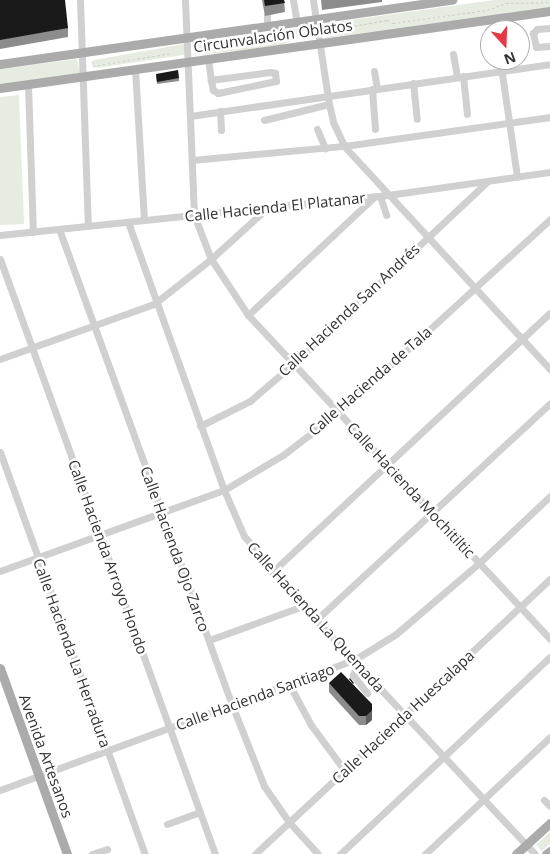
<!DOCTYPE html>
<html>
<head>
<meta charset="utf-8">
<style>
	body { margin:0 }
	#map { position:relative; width:550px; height:854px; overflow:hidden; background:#fff; font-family:"Open Sans",sans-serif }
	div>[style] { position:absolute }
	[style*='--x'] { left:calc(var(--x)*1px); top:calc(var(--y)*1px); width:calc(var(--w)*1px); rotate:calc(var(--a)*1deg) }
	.green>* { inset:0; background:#e6ecdf }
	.path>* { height:1px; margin-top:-0.5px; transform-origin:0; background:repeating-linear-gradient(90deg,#cdcdcd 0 2.5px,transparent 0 5px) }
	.minor>* { height:7px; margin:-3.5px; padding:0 3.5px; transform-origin:3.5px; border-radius:3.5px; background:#d0d0d0 }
	.major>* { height:9px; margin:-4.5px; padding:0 4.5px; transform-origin:4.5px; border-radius:4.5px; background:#ababab }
	.wall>* { inset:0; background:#8c8c8c }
	.shaded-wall>* { inset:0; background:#5f5f5f }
	.building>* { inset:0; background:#1a1a1a }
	span { translate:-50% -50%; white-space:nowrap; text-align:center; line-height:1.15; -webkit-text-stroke:5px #fff; paint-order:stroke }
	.street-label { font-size:15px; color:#333 }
	.north { position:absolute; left:480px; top:20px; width:50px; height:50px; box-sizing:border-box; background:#fff; border:1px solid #adadad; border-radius:50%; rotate:160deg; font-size:14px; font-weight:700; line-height:20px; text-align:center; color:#333 }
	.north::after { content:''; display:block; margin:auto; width:18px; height:22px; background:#e63946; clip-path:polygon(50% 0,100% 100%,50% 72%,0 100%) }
</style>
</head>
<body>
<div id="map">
	<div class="green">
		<div style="clip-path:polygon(494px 0,550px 0,550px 8px,325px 38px,322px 24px)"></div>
		<div style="clip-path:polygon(307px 27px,298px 38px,279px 46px,199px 55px,196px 53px,194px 44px)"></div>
		<div style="clip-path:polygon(184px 44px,184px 55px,97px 68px,91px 64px,94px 60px)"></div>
		<div style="clip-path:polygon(77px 59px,80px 73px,0 85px,0 69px)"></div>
		<div style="clip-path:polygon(19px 95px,24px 224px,0 225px,0 97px)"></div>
		<div style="clip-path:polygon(550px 832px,550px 844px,542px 851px,536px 845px)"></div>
	</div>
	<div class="path">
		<div style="--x:325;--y:31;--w:63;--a:-10.1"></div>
		<div style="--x:387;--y:20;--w:7;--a:27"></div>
		<div style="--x:393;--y:23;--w:95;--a:-7.9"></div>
		<div style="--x:487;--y:10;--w:20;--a:-20"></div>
		<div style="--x:506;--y:3;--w:44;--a:-1.3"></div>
		<div style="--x:204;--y:48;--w:66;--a:-6.9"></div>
		<div style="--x:270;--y:40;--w:10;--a:-37"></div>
		<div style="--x:278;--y:34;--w:17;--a:0"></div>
		<div style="--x:93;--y:60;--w:6;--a:90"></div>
		<div style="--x:93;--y:66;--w:80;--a:-9.3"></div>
	</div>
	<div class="minor">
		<div style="--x:80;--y:0;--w:226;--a:88"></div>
		<div style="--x:185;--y:0;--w:215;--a:87.6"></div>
		<div style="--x:194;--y:215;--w:47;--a:68.9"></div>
		<div style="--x:211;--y:259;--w:67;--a:56.5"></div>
		<div style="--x:248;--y:315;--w:443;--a:47"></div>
		<div style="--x:293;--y:0;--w:22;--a:80"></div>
		<div style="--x:313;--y:0;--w:105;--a:81.3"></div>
		<div style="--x:329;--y:104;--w:18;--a:77"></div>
		<div style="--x:333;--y:122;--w:26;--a:65"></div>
		<div style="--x:344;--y:146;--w:304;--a:47.3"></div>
		<div style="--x:267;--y:15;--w:11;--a:90"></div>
		<div style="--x:494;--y:19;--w:11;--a:80"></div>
		<div style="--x:550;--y:28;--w:13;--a:176"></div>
		<div style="--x:537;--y:29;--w:6;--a:135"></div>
		<div style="--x:533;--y:33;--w:14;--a:78"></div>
		<div style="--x:536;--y:47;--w:14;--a:-4"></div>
		<div style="--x:453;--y:54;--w:23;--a:80"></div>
		<div style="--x:208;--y:59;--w:21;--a:82"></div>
		<div style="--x:211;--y:80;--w:10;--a:79"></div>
		<div style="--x:213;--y:90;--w:6;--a:31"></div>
		<div style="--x:218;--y:93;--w:59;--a:-11.7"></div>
		<div style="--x:276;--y:81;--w:8;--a:-97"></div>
		<div style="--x:275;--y:73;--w:5;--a:-169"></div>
		<div style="--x:270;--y:72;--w:60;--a:172.3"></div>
		<div style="--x:500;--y:60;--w:118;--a:81.7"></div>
		<div style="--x:135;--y:69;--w:151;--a:86.6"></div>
		<div style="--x:374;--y:71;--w:17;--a:80"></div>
		<div style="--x:463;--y:76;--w:38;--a:84"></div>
		<div style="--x:413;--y:83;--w:36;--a:84"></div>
		<div style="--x:28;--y:84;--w:148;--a:88.1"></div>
		<div style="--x:372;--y:89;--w:40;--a:85.7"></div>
		<div style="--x:220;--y:111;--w:19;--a:87"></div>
		<div style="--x:190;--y:116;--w:364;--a:-8.2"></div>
		<div style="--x:264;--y:120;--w:67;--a:-13.8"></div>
		<div style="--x:317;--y:129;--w:21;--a:67"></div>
		<div style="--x:192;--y:160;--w:153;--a:-5.3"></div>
		<div style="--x:344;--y:146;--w:208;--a:-8"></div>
		<div style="--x:380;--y:196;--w:20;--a:72"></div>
		<div style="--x:128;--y:222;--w:285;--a:70.3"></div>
		<div style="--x:224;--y:490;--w:50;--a:66.5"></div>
		<div style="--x:244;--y:536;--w:111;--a:49.4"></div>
		<div style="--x:316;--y:620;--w:320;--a:46.9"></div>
		<div style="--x:59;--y:229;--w:506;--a:70.03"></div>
		<div style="--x:232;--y:705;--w:87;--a:68.4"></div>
		<div style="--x:264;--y:786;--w:44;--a:55.2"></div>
		<div style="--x:289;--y:822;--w:43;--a:47.8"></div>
		<div style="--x:0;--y:235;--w:390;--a:-5.9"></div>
		<div style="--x:388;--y:195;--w:164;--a:-8.1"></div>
		<div style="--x:0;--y:259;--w:633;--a:70.13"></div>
		<div style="--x:248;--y:315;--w:173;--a:-43.1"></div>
		<div style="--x:0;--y:359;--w:164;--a:-19.7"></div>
		<div style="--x:154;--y:304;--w:73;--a:-38.3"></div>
		<div style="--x:211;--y:259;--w:76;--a:-42.3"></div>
		<div style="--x:200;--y:426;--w:56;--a:-26.6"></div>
		<div style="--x:250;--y:401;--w:57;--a:-40.7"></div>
		<div style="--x:293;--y:364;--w:267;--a:-43.2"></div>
		<div style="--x:0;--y:452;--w:427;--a:70.2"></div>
		<div style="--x:0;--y:571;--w:238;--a:-19.9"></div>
		<div style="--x:224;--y:490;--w:69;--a:-30.7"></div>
		<div style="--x:283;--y:455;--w:71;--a:-37.5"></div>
		<div style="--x:339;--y:412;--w:286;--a:-42.4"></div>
		<div style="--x:272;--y:572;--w:380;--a:-43"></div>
		<div style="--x:316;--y:620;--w:319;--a:-42.8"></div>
		<div style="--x:209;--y:640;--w:100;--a:-19.9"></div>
		<div style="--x:357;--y:663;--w:13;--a:108"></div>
		<div style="--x:353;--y:675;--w:23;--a:52"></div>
		<div style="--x:289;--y:684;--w:47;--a:61.8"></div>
		<div style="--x:311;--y:725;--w:57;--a:53.5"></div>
		<div style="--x:0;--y:790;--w:377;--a:-20.2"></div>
		<div style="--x:354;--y:660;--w:49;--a:-31.8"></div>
		<div style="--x:396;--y:634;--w:109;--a:-40.5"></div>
		<div style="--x:479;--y:563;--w:98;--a:-43.3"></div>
		<div style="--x:544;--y:800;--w:8;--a:45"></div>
		<div style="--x:167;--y:824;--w:35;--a:-20"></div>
		<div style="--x:92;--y:854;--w:16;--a:-18"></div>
		<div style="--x:255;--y:854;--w:403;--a:-43"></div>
		<div style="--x:340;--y:854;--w:288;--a:-43.2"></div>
		<div style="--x:425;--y:854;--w:171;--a:-43.1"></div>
	</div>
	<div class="major">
		<div style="--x:0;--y:64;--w:457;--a:-8.1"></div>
		<div style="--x:0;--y:88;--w:555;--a:-7.97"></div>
		<div style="--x:0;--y:668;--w:198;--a:70.2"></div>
		<div style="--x:516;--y:854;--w:46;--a:-42.4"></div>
		<div style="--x:546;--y:854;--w:5;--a:-37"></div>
	</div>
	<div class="wall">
		<div style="clip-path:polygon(0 0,68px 28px,68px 37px,0 49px)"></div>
		<div style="clip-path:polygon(262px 0,284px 0,285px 12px,265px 16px)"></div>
		<div style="clip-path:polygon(321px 0,382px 0,382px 2px,322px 10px)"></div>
		<div style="clip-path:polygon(156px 76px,179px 78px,179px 81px,157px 84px)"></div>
		<div style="clip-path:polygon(329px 683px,354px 685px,372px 720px,366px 725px,359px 725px,329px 692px)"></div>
	</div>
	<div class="shaded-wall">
		<div style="clip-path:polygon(372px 711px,372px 720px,366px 725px,366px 716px)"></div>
	</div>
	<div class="building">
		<div style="clip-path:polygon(0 0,65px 0,68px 28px,0 40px)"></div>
		<div style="clip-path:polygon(264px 0,284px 0,285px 3px,265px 6px)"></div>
		<div style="clip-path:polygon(178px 70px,179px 78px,157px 82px,156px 74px)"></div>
		<div style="clip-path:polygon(341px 672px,372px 704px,372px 711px,366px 716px,359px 716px,329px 683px)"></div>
		<div style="clip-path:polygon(350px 678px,354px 683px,353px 684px,349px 679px)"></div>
	</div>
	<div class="street-label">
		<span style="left:273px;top:36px;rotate:-8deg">Circunvalación Oblatos</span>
		<span style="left:275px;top:207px;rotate:-6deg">Calle Hacienda El Platanar</span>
		<span style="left:349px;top:310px;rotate:-43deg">Calle Hacienda San Andrés</span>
		<span style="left:370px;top:381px;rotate:-41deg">Calle Hacienda de Tala</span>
		<span style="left:411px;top:490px;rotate:47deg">Calle Hacienda Mochitiltic</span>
		<span style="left:175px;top:549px;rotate:70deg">Calle Hacienda Ojo Zarco</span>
		<span style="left:108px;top:557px;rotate:70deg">Calle Hacienda Arroyo Hondo</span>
		<span style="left:316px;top:617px;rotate:48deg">Calle Hacienda La Quemada</span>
		<span style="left:72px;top:653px;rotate:70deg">Calle Hacienda La Herradura</span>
		<span style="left:255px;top:697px;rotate:-20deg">Calle Hacienda Santiago</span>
		<span style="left:403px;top:717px;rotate:-43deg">Calle Hacienda Huescalapa</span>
		<span style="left:46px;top:756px;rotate:70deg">Avenida Artesanos</span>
	</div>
	<div class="north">N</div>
</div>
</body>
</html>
